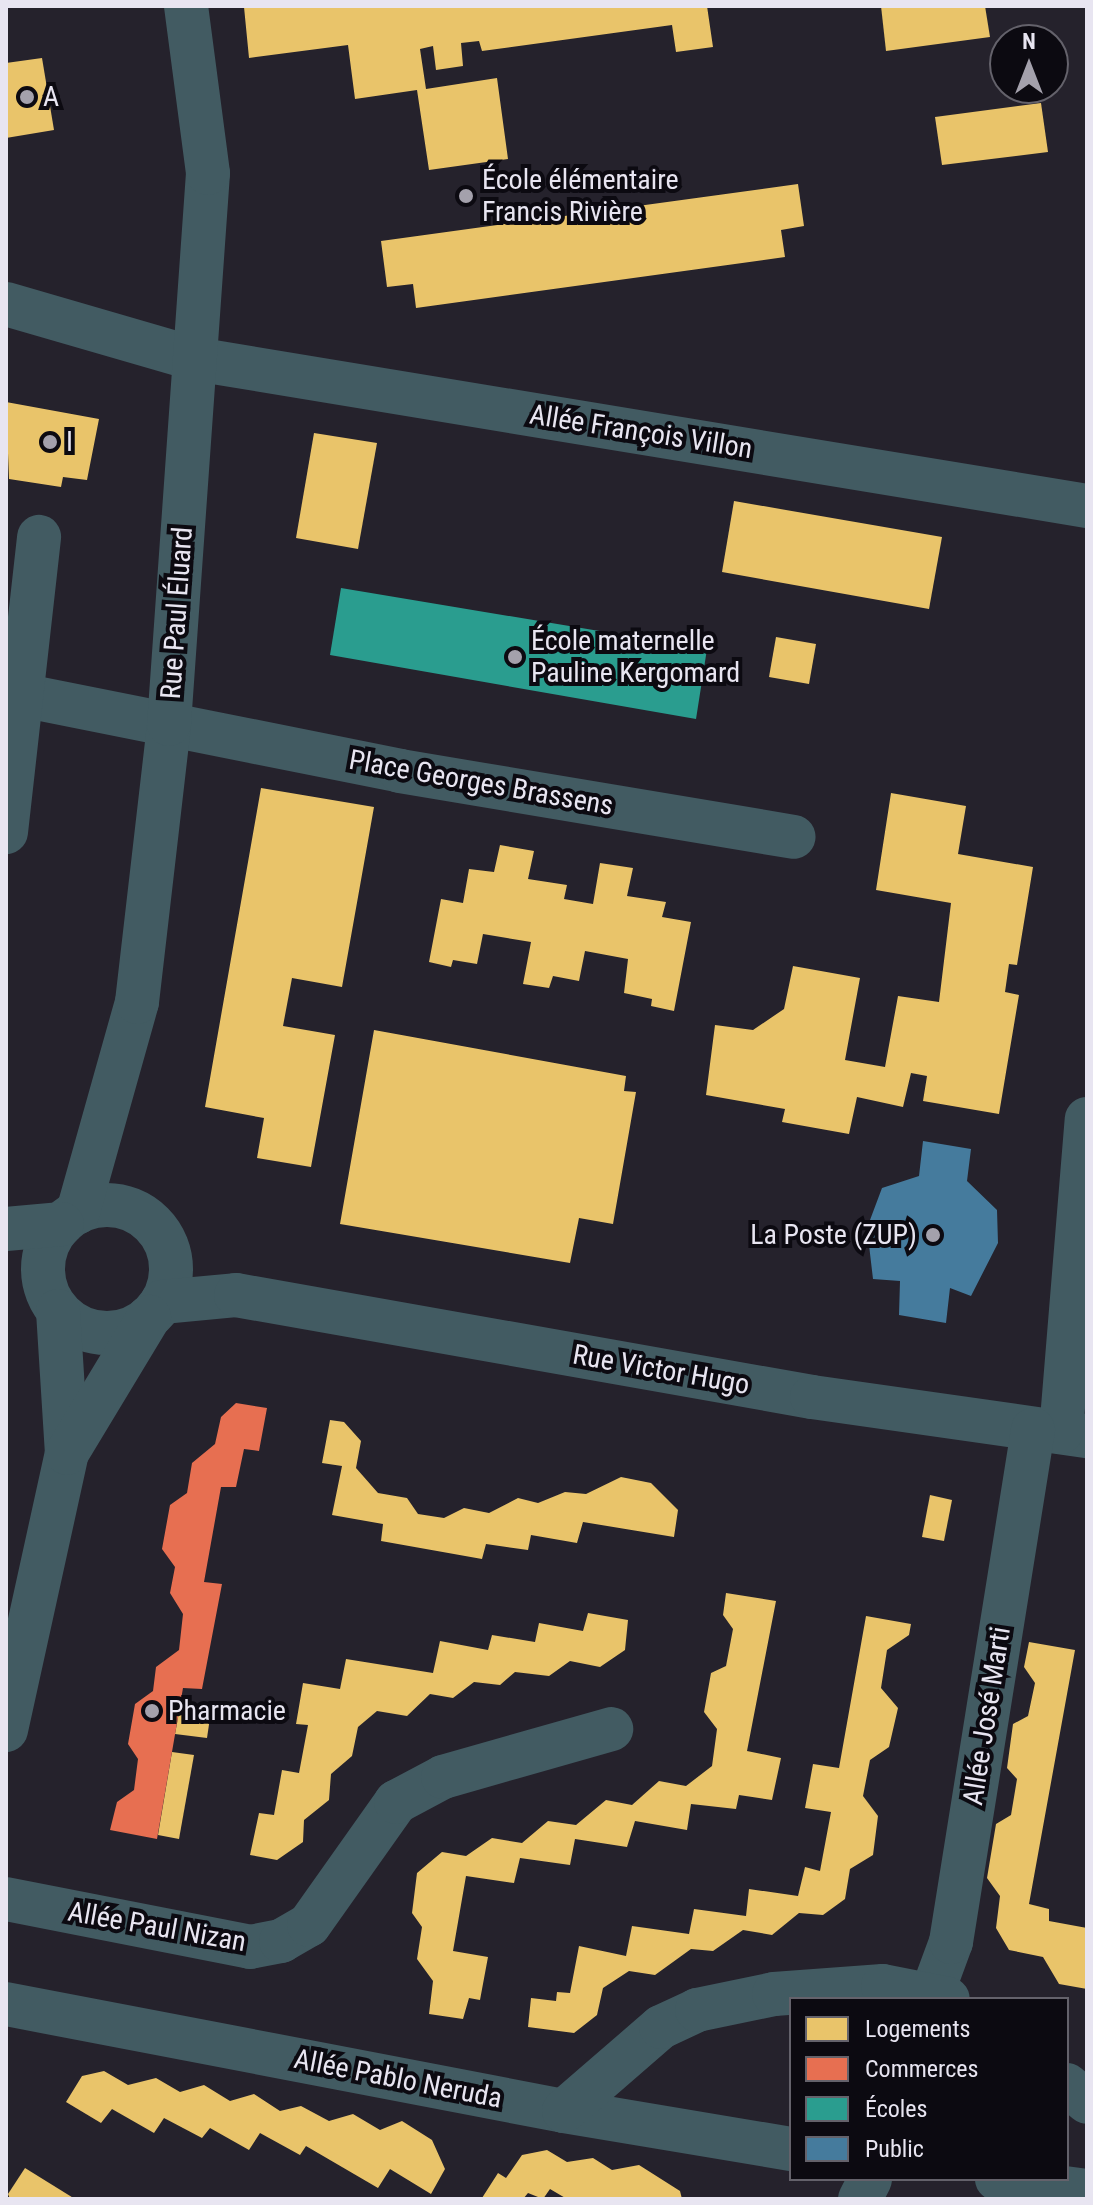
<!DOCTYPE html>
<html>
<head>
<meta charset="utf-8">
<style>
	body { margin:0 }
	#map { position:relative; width:1093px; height:2205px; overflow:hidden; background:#25222c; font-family:"Roboto Condensed",sans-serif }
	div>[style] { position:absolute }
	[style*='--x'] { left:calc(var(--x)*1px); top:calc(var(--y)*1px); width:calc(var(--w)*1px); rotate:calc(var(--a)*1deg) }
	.homes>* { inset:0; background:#e9c46a }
	.shops>* { inset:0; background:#e76f51 }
	.schools>* { inset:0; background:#2a9d8f }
	.public>* { inset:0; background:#457b9d }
	.minor>* { height:44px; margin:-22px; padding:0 22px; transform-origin:22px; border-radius:22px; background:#425b62 }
	.minor>.ring { margin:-22px; padding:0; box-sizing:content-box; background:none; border:44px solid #425b62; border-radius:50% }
	.dots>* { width:22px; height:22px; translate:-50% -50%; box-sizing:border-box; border:4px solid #0c0a11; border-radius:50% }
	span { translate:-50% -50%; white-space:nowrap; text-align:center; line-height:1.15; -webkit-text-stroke:8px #0c0a11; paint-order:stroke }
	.poi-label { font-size:28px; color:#e8e5f1 }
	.left { translate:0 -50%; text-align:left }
	.right { translate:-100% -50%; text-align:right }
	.street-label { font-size:28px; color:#e8e5f1 }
	.frame { position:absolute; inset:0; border:8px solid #e8e5f1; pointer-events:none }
	.legend { position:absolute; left:789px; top:1997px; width:280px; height:184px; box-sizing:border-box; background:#0c0a11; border:2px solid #64626b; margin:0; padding:10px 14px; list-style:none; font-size:24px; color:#e8e5f1 }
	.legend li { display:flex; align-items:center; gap:16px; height:40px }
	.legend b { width:40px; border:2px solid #64626b }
	.north { position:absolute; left:989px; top:24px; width:80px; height:80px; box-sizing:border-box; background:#0c0a11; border:2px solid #64626b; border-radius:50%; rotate:0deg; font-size:22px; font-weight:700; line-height:32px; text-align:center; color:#e8e5f1 }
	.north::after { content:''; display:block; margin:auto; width:28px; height:36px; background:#a4a1ac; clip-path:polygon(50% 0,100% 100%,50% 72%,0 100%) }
</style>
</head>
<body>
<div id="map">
	<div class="homes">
		<div style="clip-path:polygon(707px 6px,713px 47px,676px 52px,672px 25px,482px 51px,479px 41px,461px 43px,463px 66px,436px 70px,433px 46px,420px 49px,426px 89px,497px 78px,508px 159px,429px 170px,417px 90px,355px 99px,348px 45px,249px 58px,244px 7px)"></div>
		<div style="clip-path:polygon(881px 6px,985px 6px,990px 37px,886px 51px)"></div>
		<div style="clip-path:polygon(42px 58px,54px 130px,6px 138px,6px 63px)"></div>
		<div style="clip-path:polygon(1041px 103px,1048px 152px,942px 165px,935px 117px)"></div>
		<div style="clip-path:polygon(798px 184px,804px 226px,781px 230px,785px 257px,416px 308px,413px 284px,387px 287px,381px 241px)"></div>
		<div style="clip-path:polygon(6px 402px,99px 419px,87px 480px,63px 477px,61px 487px,9px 479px)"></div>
		<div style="clip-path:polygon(314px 433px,377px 443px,358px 549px,296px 538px)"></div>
		<div style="clip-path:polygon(734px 501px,942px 537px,929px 609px,722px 572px)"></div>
		<div style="clip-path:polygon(776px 637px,816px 644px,809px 684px,769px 677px)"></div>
		<div style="clip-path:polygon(261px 788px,374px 807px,342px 987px,292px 978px,283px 1026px,335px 1035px,311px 1167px,257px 1158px,264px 1118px,205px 1107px)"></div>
		<div style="clip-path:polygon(891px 793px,966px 806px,958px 854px,1033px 867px,1017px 965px,1009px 964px,1005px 992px,1019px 995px,999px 1114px,923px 1101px,927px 1076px,911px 1073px,903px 1107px,857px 1097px,849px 1134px,782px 1122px,785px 1109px,706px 1095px,715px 1025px,753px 1030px,784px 1009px,793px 966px,860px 978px,845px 1060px,885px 1067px,898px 996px,939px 1002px,951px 903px,876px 890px)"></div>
		<div style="clip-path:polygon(500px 845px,534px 851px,528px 879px,567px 885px,564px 899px,593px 904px,600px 863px,633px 868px,627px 896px,666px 902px,662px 917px,691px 922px,674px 1011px,651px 1006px,652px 999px,624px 993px,628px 959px,585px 951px,579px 981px,553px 976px,549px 988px,523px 984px,531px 942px,483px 934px,477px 964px,453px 960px,451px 967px,429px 962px,441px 899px,463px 903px,469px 869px,494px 872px)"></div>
		<div style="clip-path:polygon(374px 1030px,626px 1076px,624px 1091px,636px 1092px,613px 1224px,579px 1218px,570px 1263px,340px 1224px)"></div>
		<div style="clip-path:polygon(330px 1420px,344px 1422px,361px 1441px,356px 1468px,378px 1493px,407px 1498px,418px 1514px,444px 1518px,464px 1508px,489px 1513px,518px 1498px,538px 1503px,565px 1492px,586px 1494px,621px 1477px,651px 1483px,678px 1510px,674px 1537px,583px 1522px,577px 1543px,531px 1535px,528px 1550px,486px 1544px,482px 1559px,381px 1541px,383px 1524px,332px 1515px,342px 1466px,322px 1463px)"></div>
		<div style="clip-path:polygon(930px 1495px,952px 1500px,944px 1541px,922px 1537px)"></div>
		<div style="clip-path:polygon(726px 1593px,776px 1601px,747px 1751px,781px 1758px,772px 1800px,739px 1795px,736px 1809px,691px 1804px,687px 1830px,635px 1821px,627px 1847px,575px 1839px,570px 1865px,520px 1858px,514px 1883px,466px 1876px,453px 1951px,488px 1957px,480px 2000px,469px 1998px,463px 2019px,429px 2014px,433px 1981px,417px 1959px,422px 1927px,412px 1913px,417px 1873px,442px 1852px,466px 1856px,492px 1838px,522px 1843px,548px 1821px,576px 1825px,606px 1800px,632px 1805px,659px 1781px,686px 1786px,712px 1766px,717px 1729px,704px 1712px,711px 1673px,726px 1666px,733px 1629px,723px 1615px)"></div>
		<div style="clip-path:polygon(588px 1613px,628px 1620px,625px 1650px,600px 1667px,570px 1661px,549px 1676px,515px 1672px,500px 1685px,474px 1682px,453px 1698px,430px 1694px,407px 1716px,377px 1711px,358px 1727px,352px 1756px,331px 1774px,329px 1800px,304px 1820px,303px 1842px,277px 1860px,250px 1855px,259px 1813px,274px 1815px,282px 1770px,299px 1773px,308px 1725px,296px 1724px,303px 1683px,340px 1689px,346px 1659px,433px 1673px,440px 1641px,488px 1650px,492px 1635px,535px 1642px,539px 1623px,583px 1631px)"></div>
		<div style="clip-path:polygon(866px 1616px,911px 1624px,909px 1635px,887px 1650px,881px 1688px,898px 1708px,889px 1747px,870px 1760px,863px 1796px,878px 1816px,873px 1855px,850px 1869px,845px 1899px,823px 1915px,799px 1913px,772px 1935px,743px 1930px,713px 1951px,691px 1949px,655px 1975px,629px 1971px,603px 1988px,597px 2015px,574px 2033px,528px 2027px,531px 1998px,556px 2001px,557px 1992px,570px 1993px,579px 1946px,626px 1956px,632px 1926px,689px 1934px,694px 1909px,746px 1916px,749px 1889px,798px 1896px,805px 1867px,820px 1871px,831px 1812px,805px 1808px,813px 1764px,839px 1768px)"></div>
		<div style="clip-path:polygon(1029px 1642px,1075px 1650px,1029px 1904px,1049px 1909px,1049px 1921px,1087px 1928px,1087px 1989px,1059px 1984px,1043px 1957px,1009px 1950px,996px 1928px,1000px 1896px,987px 1878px,996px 1824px,1011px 1815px,1017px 1779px,1007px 1768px,1013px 1724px,1028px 1716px,1035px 1683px,1024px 1667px)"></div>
		<div style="clip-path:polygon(180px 1707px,211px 1711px,207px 1738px,175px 1734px)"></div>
		<div style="clip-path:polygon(172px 1752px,194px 1755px,179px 1839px,158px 1835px)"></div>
		<div style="clip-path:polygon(104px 2071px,128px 2085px,156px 2078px,180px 2092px,204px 2085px,230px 2101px,254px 2094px,280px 2111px,301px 2106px,329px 2121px,353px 2114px,380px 2130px,402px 2121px,432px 2140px,445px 2169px,431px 2194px,390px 2169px,378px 2188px,306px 2146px,300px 2155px,260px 2133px,249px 2150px,210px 2128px,202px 2138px,164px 2118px,154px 2133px,112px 2109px,101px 2123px,66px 2102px,82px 2076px)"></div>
		<div style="clip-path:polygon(547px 2150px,567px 2162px,593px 2158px,612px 2170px,639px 2165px,680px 2191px,682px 2199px,567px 2199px,550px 2189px,543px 2199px,528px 2193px,523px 2199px,482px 2198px,498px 2173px,506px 2178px,522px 2155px)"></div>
		<div style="clip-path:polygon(25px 2168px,75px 2199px,10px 2199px,8px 2194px)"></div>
	</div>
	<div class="shops">
		<div style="clip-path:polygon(236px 1403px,267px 1408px,259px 1451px,244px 1449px,236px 1487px,221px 1487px,204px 1582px,222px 1584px,202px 1689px,183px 1688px,157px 1839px,110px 1830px,117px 1802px,134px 1790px,138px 1759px,128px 1744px,135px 1704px,153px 1691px,156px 1667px,179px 1650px,183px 1614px,170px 1593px,175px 1567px,162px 1549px,170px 1505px,187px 1493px,192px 1463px,215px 1444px,221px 1417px)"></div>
	</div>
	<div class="schools">
		<div style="clip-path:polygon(341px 588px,707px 649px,696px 719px,330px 655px)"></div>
	</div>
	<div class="public">
		<div style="clip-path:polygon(923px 1141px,971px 1149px,967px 1181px,997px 1210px,998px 1243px,971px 1296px,950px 1288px,946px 1323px,899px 1315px,900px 1281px,873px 1279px,867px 1228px,882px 1188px,919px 1176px)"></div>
	</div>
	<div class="minor">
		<div style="--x:6;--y:304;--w:197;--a:16.2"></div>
		<div style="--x:195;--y:359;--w:904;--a:9.36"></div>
		<div style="--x:6;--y:692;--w:402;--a:11.3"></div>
		<div style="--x:400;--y:771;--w:399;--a:9.5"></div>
		<div style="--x:6;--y:832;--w:297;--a:-83.6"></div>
		<div class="ring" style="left:43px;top:1205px;width:84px;height:84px"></div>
		<div style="--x:78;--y:1212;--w:218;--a:-74.3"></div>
		<div style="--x:137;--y:1002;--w:280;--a:-83.4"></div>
		<div style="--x:169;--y:724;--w:552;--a:-85.95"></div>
		<div style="--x:208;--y:173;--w:168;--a:-97.5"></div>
		<div style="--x:6;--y:1229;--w:56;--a:-5.1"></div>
		<div style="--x:162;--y:1302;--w:74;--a:-5.4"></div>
		<div style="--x:236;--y:1295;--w:585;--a:10.04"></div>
		<div style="--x:812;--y:1397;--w:278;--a:8.1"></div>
		<div style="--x:58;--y:1311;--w:142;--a:86.4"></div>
		<div style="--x:1061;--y:1432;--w:314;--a:-85.3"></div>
		<div style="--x:6;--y:1730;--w:284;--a:-77.6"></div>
		<div style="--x:67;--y:1453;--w:159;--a:-58.9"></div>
		<div style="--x:6;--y:1899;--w:249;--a:11.1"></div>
		<div style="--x:250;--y:1947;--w:32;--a:-11"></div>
		<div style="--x:281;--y:1941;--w:32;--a:-30"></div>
		<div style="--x:309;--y:1925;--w:151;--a:-54.7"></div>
		<div style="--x:396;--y:1802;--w:53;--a:-28"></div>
		<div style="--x:443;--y:1777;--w:175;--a:-15.9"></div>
		<div style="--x:930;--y:1999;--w:61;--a:-69.8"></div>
		<div style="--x:951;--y:1942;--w:519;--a:-80.9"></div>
		<div style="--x:6;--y:2004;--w:568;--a:10.86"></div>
		<div style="--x:564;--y:2111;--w:230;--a:9.5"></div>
		<div style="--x:1067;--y:2085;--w:26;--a:40"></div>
		<div style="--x:564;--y:2111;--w:128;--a:-40.9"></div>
		<div style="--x:661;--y:2027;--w:40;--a:-25"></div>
		<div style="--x:697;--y:2010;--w:79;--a:-11.7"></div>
		<div style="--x:774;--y:1994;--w:109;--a:-4.2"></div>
		<div style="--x:883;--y:1986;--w:66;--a:11.3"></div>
		<div style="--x:997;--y:2179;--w:91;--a:7.6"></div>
		<div style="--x:860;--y:2199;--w:22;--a:-63"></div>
	</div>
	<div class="dots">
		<div style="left:27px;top:97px;background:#a4a1ac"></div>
		<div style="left:466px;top:196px;background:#a4a1ac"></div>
		<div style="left:50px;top:442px;background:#a4a1ac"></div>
		<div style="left:515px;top:657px;background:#a4a1ac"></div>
		<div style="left:933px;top:1235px;background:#a4a1ac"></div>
		<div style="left:152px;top:1711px;background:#a4a1ac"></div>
	</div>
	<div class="poi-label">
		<span class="left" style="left:43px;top:97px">A</span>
		<span class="left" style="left:482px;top:196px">École élémentaire<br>Francis Rivière</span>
		<span class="left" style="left:66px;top:442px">I</span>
		<span class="left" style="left:531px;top:657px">École maternelle<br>Pauline Kergomard</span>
		<span class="right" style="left:917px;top:1235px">La Poste (ZUP)</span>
		<span class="left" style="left:168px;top:1711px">Pharmacie</span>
	</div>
	<div class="street-label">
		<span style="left:641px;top:432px;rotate:9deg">Allée François Villon</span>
		<span style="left:177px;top:613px;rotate:-86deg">Rue Paul Éluard</span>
		<span style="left:481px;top:783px;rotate:10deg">Place Georges Brassens</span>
		<span style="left:661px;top:1370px;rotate:10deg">Rue Victor Hugo</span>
		<span style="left:987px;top:1716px;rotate:-81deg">Allée José Marti</span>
		<span style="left:157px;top:1927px;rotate:10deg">Allée Paul Nizan</span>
		<span style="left:398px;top:2079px;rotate:11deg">Allée Pablo Neruda</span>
	</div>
	<div class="frame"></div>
	<ul class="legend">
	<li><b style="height:22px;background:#e9c46a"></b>Logements</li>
	<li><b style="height:22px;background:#e76f51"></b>Commerces</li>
	<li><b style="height:22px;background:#2a9d8f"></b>Écoles</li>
	<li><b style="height:22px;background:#457b9d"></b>Public</li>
	</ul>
	<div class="north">N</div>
</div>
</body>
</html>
